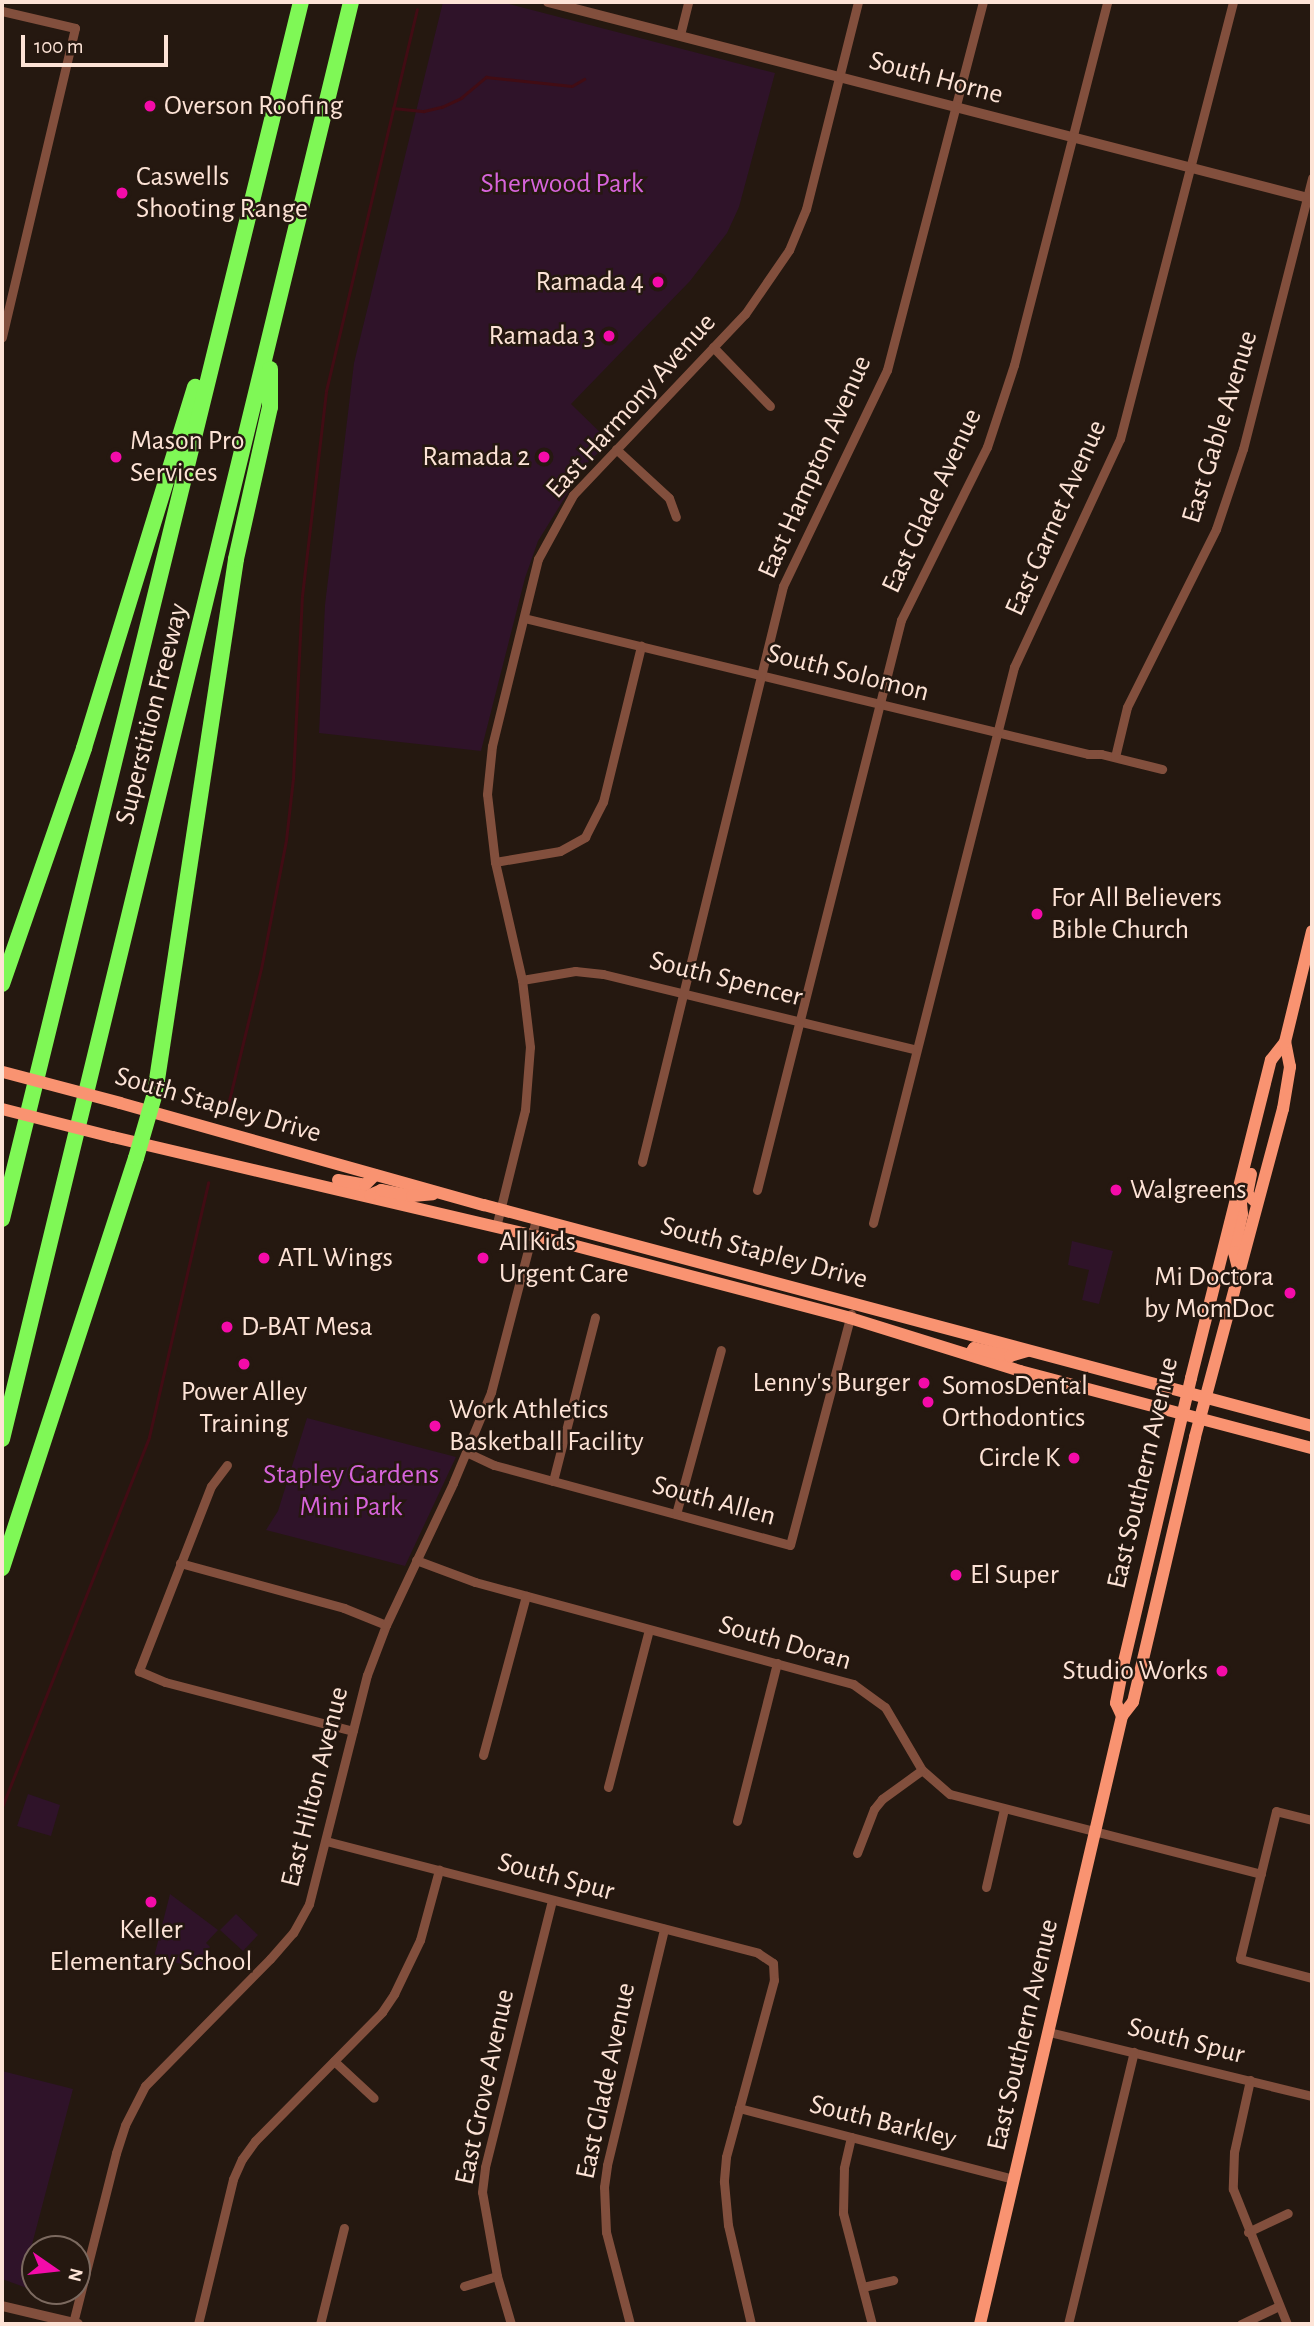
<!DOCTYPE html>
<html>
<head>
<meta charset="utf-8">
<style>
	body { margin:0 }
	#map { position:relative; width:1314px; height:2326px; overflow:hidden; background:#251810; font-family:"Alegreya Sans",sans-serif }
	div>[style] { position:absolute }
	[style*='--x'] { left:calc(var(--x)*1px); top:calc(var(--y)*1px); width:calc(var(--w)*1px); rotate:calc(var(--a)*1deg) }
	.green>* { inset:0; background:#2f1329 }
	.stream>* { height:2.5px; margin:-1.25px; padding:0 1.25px; transform-origin:1.25px; border-radius:1.25px; background:#410c14 }
	.minor>* { height:9px; margin:-4.5px; padding:0 4.5px; transform-origin:4.5px; border-radius:4.5px; background:#824f3d }
	.tertiary>* { height:10px; margin:-5px; padding:0 5px; transform-origin:5px; border-radius:5px; background:#824f3d }
	.secondary>* { height:12px; margin:-6px; padding:0 6px; transform-origin:6px; border-radius:6px; background:#f99371 }
	.motorway>* { height:16px; margin:-8px; padding:0 8px; transform-origin:8px; border-radius:8px; background:#7ff856 }
	.secondary-bridge>* { height:12px; margin:-6px; padding:0 6px; transform-origin:6px; border-radius:6px; background:#f99371 }
	.dots>* { width:19px; height:19px; translate:-50% -50%; box-sizing:border-box; border:4px solid #251810; border-radius:50% }
	span { translate:-50% -50%; white-space:nowrap; text-align:center; line-height:1.15; -webkit-text-stroke:5px #251810; paint-order:stroke }
	.street-label { font-size:28px; color:#fde3d6 }
	.poi-label { font-size:28px; color:#fde3d6 }
	.left { translate:0 -50%; text-align:left }
	.right { translate:-100% -50%; text-align:right }
	.park-label { font-size:28px; color:#d764db }
	.frame { position:absolute; inset:0; border:4px solid #fde3d6; pointer-events:none }
	.north { position:absolute; left:21px; top:2235px; width:70px; height:70px; box-sizing:border-box; background:#251810; border:2px solid #7b695f; border-radius:50%; rotate:104deg; font-size:19px; font-weight:700; line-height:28px; text-align:center; color:#fde3d6 }
	.north::after { content:''; display:block; margin:auto; width:24px; height:32px; background:#f40ba9; clip-path:polygon(50% 0,100% 100%,50% 72%,0 100%) }
	.scale { position:absolute; left:21px; top:35px; width:147px; height:32px; box-sizing:border-box; border:4px solid #fde3d6; border-top:0; padding-left:9px; font-size:21px; line-height:24px; white-space:nowrap; color:#fde3d6; -webkit-text-stroke:5px #251810; paint-order:stroke }
</style>
</head>
<body>
<div id="map">
	<div class="green">
		<div style="clip-path:polygon(443px 2px,501px 2px,775px 73px,739px 207px,727px 233px,690px 281px,571px 404px,610px 442px,585px 465px,538px 541px,525px 578px,481px 751px,319px 733px,325px 605px,354px 363px)"></div>
		<div style="clip-path:polygon(1072px 1241px,1113px 1251px,1099px 1304px,1082px 1300px,1089px 1270px,1068px 1265px)"></div>
		<div style="clip-path:polygon(307px 1418px,456px 1457px,405px 1566px,266px 1530px,278px 1511px)"></div>
		<div style="clip-path:polygon(28px 1794px,60px 1805px,51px 1836px,17px 1826px)"></div>
		<div style="clip-path:polygon(170px 1894px,218px 1930px,206px 1943px,210px 1947px,201px 1969px,154px 1957px)"></div>
		<div style="clip-path:polygon(236px 1914px,258px 1935px,243px 1951px,220px 1930px)"></div>
		<div style="clip-path:polygon(2px 2071px,73px 2089px,25px 2271px,35px 2274px,35px 2291px,70px 2291px,65px 2303px,49px 2300px,49px 2296px,2px 2279px)"></div>
	</div>
	<div class="stream">
		<div style="--x:393;--y:108;--w:31;--a:6"></div>
		<div style="--x:424;--y:111;--w:18;--a:-13"></div>
		<div style="--x:442;--y:107;--w:21;--a:-25"></div>
		<div style="--x:461;--y:98;--w:33;--a:-40"></div>
		<div style="--x:486;--y:77;--w:86;--a:6"></div>
		<div style="--x:572;--y:86;--w:14;--a:-30"></div>
		<div style="--x:228;--y:1105;--w:140;--a:-76.4"></div>
		<div style="--x:261;--y:969;--w:131;--a:-79"></div>
		<div style="--x:286;--y:840;--w:61;--a:-83.5"></div>
		<div style="--x:293;--y:779;--w:183;--a:-87.2"></div>
		<div style="--x:302;--y:596;--w:206;--a:-83.3"></div>
		<div style="--x:326;--y:391;--w:392;--a:-76.6"></div>
		<div style="--x:2;--y:1807;--w:398;--a:-68.3"></div>
		<div style="--x:149;--y:1437;--w:261;--a:-76.9"></div>
	</div>
	<div class="minor">
		<div style="--x:2;--y:11;--w:75;--a:13.1"></div>
		<div style="--x:75;--y:28;--w:318;--a:103.3"></div>
		<div style="--x:680;--y:35;--w:34;--a:-76"></div>
		<div style="--x:713;--y:347;--w:82;--a:46"></div>
		<div style="--x:616;--y:449;--w:72;--a:42.8"></div>
		<div style="--x:669;--y:498;--w:20;--a:70"></div>
		<div style="--x:524;--y:618;--w:580;--a:13.56"></div>
		<div style="--x:1088;--y:754;--w:13;--a:0"></div>
		<div style="--x:1101;--y:754;--w:63;--a:13.8"></div>
		<div style="--x:1115;--y:757;--w:51;--a:-76.5"></div>
		<div style="--x:1127;--y:707;--w:199;--a:-63.4"></div>
		<div style="--x:1216;--y:529;--w:84;--a:-71.4"></div>
		<div style="--x:1243;--y:449;--w:280;--a:-75.7"></div>
		<div style="--x:495;--y:862;--w:66;--a:-9.6"></div>
		<div style="--x:560;--y:851;--w:29;--a:-29"></div>
		<div style="--x:585;--y:837;--w:39;--a:-63"></div>
		<div style="--x:603;--y:802;--w:161;--a:-76.3"></div>
		<div style="--x:522;--y:980;--w:54;--a:-9.6"></div>
		<div style="--x:575;--y:971;--w:28;--a:6"></div>
		<div style="--x:603;--y:974;--w:322;--a:13.6"></div>
		<div style="--x:642;--y:1162;--w:593;--a:-76.24"></div>
		<div style="--x:783;--y:586;--w:240;--a:-64.3"></div>
		<div style="--x:887;--y:370;--w:380;--a:-75.4"></div>
		<div style="--x:757;--y:1190;--w:588;--a:-75.82"></div>
		<div style="--x:901;--y:620;--w:193;--a:-63.6"></div>
		<div style="--x:987;--y:447;--w:86;--a:-71.8"></div>
		<div style="--x:1014;--y:365;--w:375;--a:-75.6"></div>
		<div style="--x:873;--y:1223;--w:574;--a:-75.77"></div>
		<div style="--x:1014;--y:667;--w:251;--a:-65.1"></div>
		<div style="--x:1120;--y:439;--w:451;--a:-75.5"></div>
		<div style="--x:496;--y:1227;--w:121;--a:-76.1"></div>
		<div style="--x:525;--y:1110;--w:63;--a:-85.5"></div>
		<div style="--x:530;--y:1047;--w:67;--a:-96.8"></div>
		<div style="--x:522;--y:980;--w:121;--a:-102.9"></div>
		<div style="--x:495;--y:862;--w:68;--a:-96.7"></div>
		<div style="--x:487;--y:794;--w:48;--a:-84.1"></div>
		<div style="--x:492;--y:746;--w:193;--a:-76.2"></div>
		<div style="--x:538;--y:559;--w:73;--a:-61.3"></div>
		<div style="--x:573;--y:495;--w:250;--a:-46.5"></div>
		<div style="--x:745;--y:314;--w:78;--a:-55.5"></div>
		<div style="--x:789;--y:250;--w:44;--a:-67.5"></div>
		<div style="--x:806;--y:209;--w:213;--a:-75.9"></div>
		<div style="--x:466;--y:1452;--w:31;--a:25"></div>
		<div style="--x:494;--y:1465;--w:61;--a:15.2"></div>
		<div style="--x:553;--y:1481;--w:245;--a:15.1"></div>
		<div style="--x:790;--y:1545;--w:239;--a:-75.2"></div>
		<div style="--x:227;--y:1465;--w:26;--a:127"></div>
		<div style="--x:211;--y:1486;--w:199;--a:111.3"></div>
		<div style="--x:139;--y:1671;--w:28;--a:23"></div>
		<div style="--x:165;--y:1682;--w:194;--a:14.6"></div>
		<div style="--x:553;--y:1481;--w:169;--a:-75.6"></div>
		<div style="--x:676;--y:1514;--w:170;--a:-74.7"></div>
		<div style="--x:416;--y:1560;--w:63;--a:20.4"></div>
		<div style="--x:475;--y:1582;--w:392;--a:15.1"></div>
		<div style="--x:853;--y:1684;--w:39;--a:36"></div>
		<div style="--x:885;--y:1707;--w:73;--a:59.6"></div>
		<div style="--x:922;--y:1770;--w:37;--a:41"></div>
		<div style="--x:950;--y:1794;--w:321;--a:14.4"></div>
		<div style="--x:180;--y:1563;--w:170;--a:15.3"></div>
		<div style="--x:344;--y:1608;--w:45;--a:22"></div>
		<div style="--x:483;--y:1755;--w:165;--a:-74.9"></div>
		<div style="--x:608;--y:1787;--w:162;--a:-75.4"></div>
		<div style="--x:1312;--y:1820;--w:37;--a:-166"></div>
		<div style="--x:1276;--y:1811;--w:152;--a:103.7"></div>
		<div style="--x:1240;--y:1959;--w:74;--a:14.8"></div>
		<div style="--x:737;--y:1821;--w:163;--a:-75.8"></div>
		<div style="--x:326;--y:1841;--w:446;--a:14.5"></div>
		<div style="--x:758;--y:1953;--w:18;--a:34"></div>
		<div style="--x:773;--y:1963;--w:17;--a:87"></div>
		<div style="--x:774;--y:1980;--w:183;--a:105.2"></div>
		<div style="--x:726;--y:2157;--w:25;--a:95"></div>
		<div style="--x:724;--y:2182;--w:43;--a:84.7"></div>
		<div style="--x:728;--y:2225;--w:102;--a:76.9"></div>
		<div style="--x:857;--y:1853;--w:47;--a:-68.9"></div>
		<div style="--x:874;--y:1809;--w:13;--a:-51"></div>
		<div style="--x:882;--y:1799;--w:49;--a:-35.9"></div>
		<div style="--x:986;--y:1887;--w:80;--a:-77"></div>
		<div style="--x:1049;--y:2032;--w:271;--a:13.7"></div>
		<div style="--x:334;--y:2061;--w:54;--a:42.8"></div>
		<div style="--x:1250;--y:2080;--w:74;--a:102.5"></div>
		<div style="--x:1234;--y:2152;--w:37;--a:92"></div>
		<div style="--x:1233;--y:2189;--w:145;--a:68.2"></div>
		<div style="--x:739;--y:2108;--w:284;--a:14.5"></div>
		<div style="--x:851;--y:2137;--w:32;--a:103"></div>
		<div style="--x:844;--y:2168;--w:45;--a:91.3"></div>
		<div style="--x:843;--y:2213;--w:115;--a:75.4"></div>
		<div style="--x:1248;--y:2232;--w:44;--a:-25.4"></div>
		<div style="--x:464;--y:2286;--w:34;--a:-17"></div>
		<div style="--x:863;--y:2287;--w:31;--a:-13"></div>
		<div style="--x:73;--y:2323;--w:175;--a:-75.8"></div>
		<div style="--x:116;--y:2153;--w:29;--a:-72"></div>
		<div style="--x:125;--y:2125;--w:44;--a:-62.9"></div>
		<div style="--x:145;--y:2086;--w:178;--a:-45.5"></div>
		<div style="--x:270;--y:1959;--w:35;--a:-49"></div>
		<div style="--x:293;--y:1933;--w:33;--a:-61"></div>
		<div style="--x:309;--y:1904;--w:236;--a:-75.8"></div>
		<div style="--x:367;--y:1675;--w:53;--a:-69.2"></div>
		<div style="--x:386;--y:1625;--w:157;--a:-64.7"></div>
		<div style="--x:453;--y:1483;--w:99;--a:-67.3"></div>
		<div style="--x:491;--y:1392;--w:179;--a:-75.4"></div>
		<div style="--x:198;--y:2324;--w:149;--a:-76.4"></div>
		<div style="--x:233;--y:2179;--w:22;--a:-66"></div>
		<div style="--x:242;--y:2159;--w:22;--a:-54"></div>
		<div style="--x:255;--y:2141;--w:181;--a:-45.4"></div>
		<div style="--x:382;--y:2012;--w:22;--a:-56"></div>
		<div style="--x:394;--y:1994;--w:60;--a:-64.3"></div>
		<div style="--x:420;--y:1940;--w:73;--a:-74.8"></div>
		<div style="--x:320;--y:2324;--w:99;--a:-76"></div>
		<div style="--x:511;--y:2324;--w:50;--a:-106.3"></div>
		<div style="--x:497;--y:2276;--w:85;--a:-100.1"></div>
		<div style="--x:482;--y:2192;--w:25;--a:-83"></div>
		<div style="--x:485;--y:2167;--w:275;--a:-75.9"></div>
		<div style="--x:630;--y:2324;--w:95;--a:-104.6"></div>
		<div style="--x:606;--y:2232;--w:45;--a:-92.5"></div>
		<div style="--x:604;--y:2187;--w:22;--a:-82"></div>
		<div style="--x:607;--y:2165;--w:243;--a:-76.4"></div>
		<div style="--x:1068;--y:2324;--w:280;--a:-76.4"></div>
		<div style="--x:1241;--y:2324;--w:42;--a:-25.3"></div>
	</div>
	<div class="tertiary">
		<div style="--x:548;--y:2;--w:789;--a:14.46"></div>
		<div style="--x:2;--y:2306;--w:78;--a:13.3"></div>
	</div>
	<div class="secondary">
		<div style="--x:120;--y:1103;--w:378;--a:15.7"></div>
		<div style="--x:484;--y:1205;--w:857;--a:14.94"></div>
		<div style="--x:113;--y:1137;--w:456;--a:13.2"></div>
		<div style="--x:557;--y:1241;--w:303;--a:14.7"></div>
		<div style="--x:850;--y:1318;--w:178;--a:17.3"></div>
		<div style="--x:1020;--y:1371;--w:302;--a:14.8"></div>
		<div style="--x:1251;--y:1174;--w:20;--a:101"></div>
		<div style="--x:1247;--y:1194;--w:13;--a:42"></div>
		<div style="--x:338;--y:1180;--w:27;--a:10"></div>
		<div style="--x:365;--y:1185;--w:14;--a:-45"></div>
		<div style="--x:370;--y:1195;--w:12;--a:-24"></div>
		<div style="--x:381;--y:1190;--w:32;--a:11"></div>
		<div style="--x:412;--y:1196;--w:21;--a:-5"></div>
		<div style="--x:1236;--y:1198;--w:7;--a:45"></div>
		<div style="--x:1241;--y:1203;--w:11;--a:85"></div>
		<div style="--x:1242;--y:1214;--w:39;--a:102"></div>
		<div style="--x:1234;--y:1252;--w:16;--a:76"></div>
		<div style="--x:970;--y:1354;--w:7;--a:-56"></div>
		<div style="--x:974;--y:1348;--w:37;--a:13"></div>
		<div style="--x:1010;--y:1356;--w:18;--a:-16"></div>
		<div style="--x:1122;--y:1716;--w:14;--a:-115"></div>
		<div style="--x:1116;--y:1703;--w:38;--a:-79"></div>
		<div style="--x:1123;--y:1666;--w:296;--a:-76.7"></div>
		<div style="--x:1191;--y:1378;--w:328;--a:-75.9"></div>
		<div style="--x:1271;--y:1060;--w:23;--a:-52"></div>
		<div style="--x:980;--y:2324;--w:624;--a:-76.85"></div>
		<div style="--x:1122;--y:1716;--w:18;--a:-52"></div>
		<div style="--x:1133;--y:1702;--w:272;--a:-76.8"></div>
		<div style="--x:1195;--y:1437;--w:340;--a:-75"></div>
		<div style="--x:1283;--y:1109;--w:43;--a:-80.5"></div>
		<div style="--x:1290;--y:1067;--w:25;--a:-101"></div>
		<div style="--x:1285;--y:1042;--w:114;--a:-76.3"></div>
	</div>
	<div class="motorway">
		<div style="--x:2;--y:984;--w:250;--a:-70.8"></div>
		<div style="--x:84;--y:748;--w:378;--a:-72.9"></div>
		<div style="--x:2;--y:1219;--w:1253;--a:-76.2"></div>
		<div style="--x:2;--y:1439;--w:1479;--a:-76.35"></div>
		<div style="--x:2;--y:1568;--w:431;--a:-71.9"></div>
		<div style="--x:136;--y:1158;--w:68;--a:-73.7"></div>
		<div style="--x:155;--y:1093;--w:540;--a:-81.37"></div>
		<div style="--x:236;--y:559;--w:156;--a:-77.4"></div>
		<div style="--x:270;--y:407;--w:38;--a:-90"></div>
	</div>
	<div class="secondary-bridge">
		<div style="--x:3;--y:1072;--w:121;--a:14.8"></div>
		<div style="--x:2;--y:1109;--w:114;--a:14.2"></div>
	</div>
	<div class="dots">
		<div style="left:150px;top:106px;background:#f40ba9"></div>
		<div style="left:122px;top:193px;background:#f40ba9"></div>
		<div style="left:658px;top:282px;background:#f40ba9"></div>
		<div style="left:609px;top:336px;background:#f40ba9"></div>
		<div style="left:116px;top:457px;background:#f40ba9"></div>
		<div style="left:544px;top:457px;background:#f40ba9"></div>
		<div style="left:1037px;top:914px;background:#f40ba9"></div>
		<div style="left:1116px;top:1190px;background:#f40ba9"></div>
		<div style="left:264px;top:1258px;background:#f40ba9"></div>
		<div style="left:483px;top:1258px;background:#f40ba9"></div>
		<div style="left:1290px;top:1293px;background:#f40ba9"></div>
		<div style="left:227px;top:1327px;background:#f40ba9"></div>
		<div style="left:244px;top:1364px;background:#f40ba9"></div>
		<div style="left:924px;top:1383px;background:#f40ba9"></div>
		<div style="left:928px;top:1402px;background:#f40ba9"></div>
		<div style="left:435px;top:1426px;background:#f40ba9"></div>
		<div style="left:1074px;top:1458px;background:#f40ba9"></div>
		<div style="left:956px;top:1575px;background:#f40ba9"></div>
		<div style="left:1222px;top:1671px;background:#f40ba9"></div>
		<div style="left:151px;top:1902px;background:#f40ba9"></div>
	</div>
	<div class="street-label">
		<span style="left:936px;top:78px;rotate:15deg">South Horne</span>
		<span style="left:631px;top:406px;rotate:-48deg">East Harmony Avenue</span>
		<span style="left:1220px;top:427px;rotate:-73deg">East Gable Avenue</span>
		<span style="left:815px;top:467px;rotate:-66deg">East Hampton Avenue</span>
		<span style="left:932px;top:501px;rotate:-65deg">East Glade Avenue</span>
		<span style="left:1056px;top:518px;rotate:-66deg">East Garnet Avenue</span>
		<span style="left:848px;top:673px;rotate:14deg">South Solomon</span>
		<span style="left:152px;top:714px;rotate:-76deg">Superstition Freeway</span>
		<span style="left:726px;top:979px;rotate:14deg">South Spencer</span>
		<span style="left:218px;top:1105px;rotate:16deg">South Stapley Drive</span>
		<span style="left:764px;top:1253px;rotate:15deg">South Stapley Drive</span>
		<span style="left:1143px;top:1473px;rotate:-77deg">East Southern Avenue</span>
		<span style="left:714px;top:1501px;rotate:15deg">South Allen</span>
		<span style="left:785px;top:1643px;rotate:16deg">South Doran</span>
		<span style="left:315px;top:1787px;rotate:-76deg">East Hilton Avenue</span>
		<span style="left:556px;top:1877px;rotate:15deg">South Spur</span>
		<span style="left:1023px;top:2035px;rotate:-77deg">East Southern Avenue</span>
		<span style="left:1186px;top:2041px;rotate:14deg">South Spur</span>
		<span style="left:606px;top:2081px;rotate:-78deg">East Glade Avenue</span>
		<span style="left:485px;top:2087px;rotate:-78deg">East Grove Avenue</span>
		<span style="left:883px;top:2122px;rotate:14deg">South Barkley</span>
	</div>
	<div class="poi-label">
		<span class="left" style="left:164px;top:106px">Overson Roofing</span>
		<span class="left" style="left:136px;top:193px">Caswells<br>Shooting Range</span>
		<span class="right" style="left:644px;top:282px">Ramada 4</span>
		<span class="right" style="left:595px;top:336px">Ramada 3</span>
		<span class="left" style="left:130px;top:457px">Mason Pro<br>Services</span>
		<span class="right" style="left:530px;top:457px">Ramada 2</span>
		<span class="left" style="left:1051px;top:914px">For All Believers<br>Bible Church</span>
		<span class="left" style="left:1130px;top:1190px">Walgreens</span>
		<span class="left" style="left:499px;top:1258px">AllKids<br>Urgent Care</span>
		<span class="left" style="left:278px;top:1258px">ATL Wings</span>
		<span class="right" style="left:1274px;top:1293px">Mi Doctora<br>by MomDoc</span>
		<span class="left" style="left:241px;top:1327px">D-BAT Mesa</span>
		<span class="right" style="left:910px;top:1383px">Lenny's Burger</span>
		<span class="left" style="left:942px;top:1402px">SomosDental<br>Orthodontics</span>
		<span style="left:244px;top:1408px">Power Alley<br>Training</span>
		<span class="left" style="left:449px;top:1426px">Work Athletics<br>Basketball Facility</span>
		<span class="right" style="left:1060px;top:1458px">Circle K</span>
		<span class="left" style="left:970px;top:1575px">El Super</span>
		<span class="right" style="left:1208px;top:1671px">Studio Works</span>
		<span style="left:151px;top:1946px">Keller<br>Elementary School</span>
	</div>
	<div class="park-label">
		<span style="left:562px;top:184px">Sherwood Park</span>
		<span style="left:351px;top:1491px">Stapley Gardens<br>Mini Park</span>
	</div>
	<div class="frame"></div>
	<div class="north">N</div>
	<div class="scale">100 m</div>
</div>
</body>
</html>
